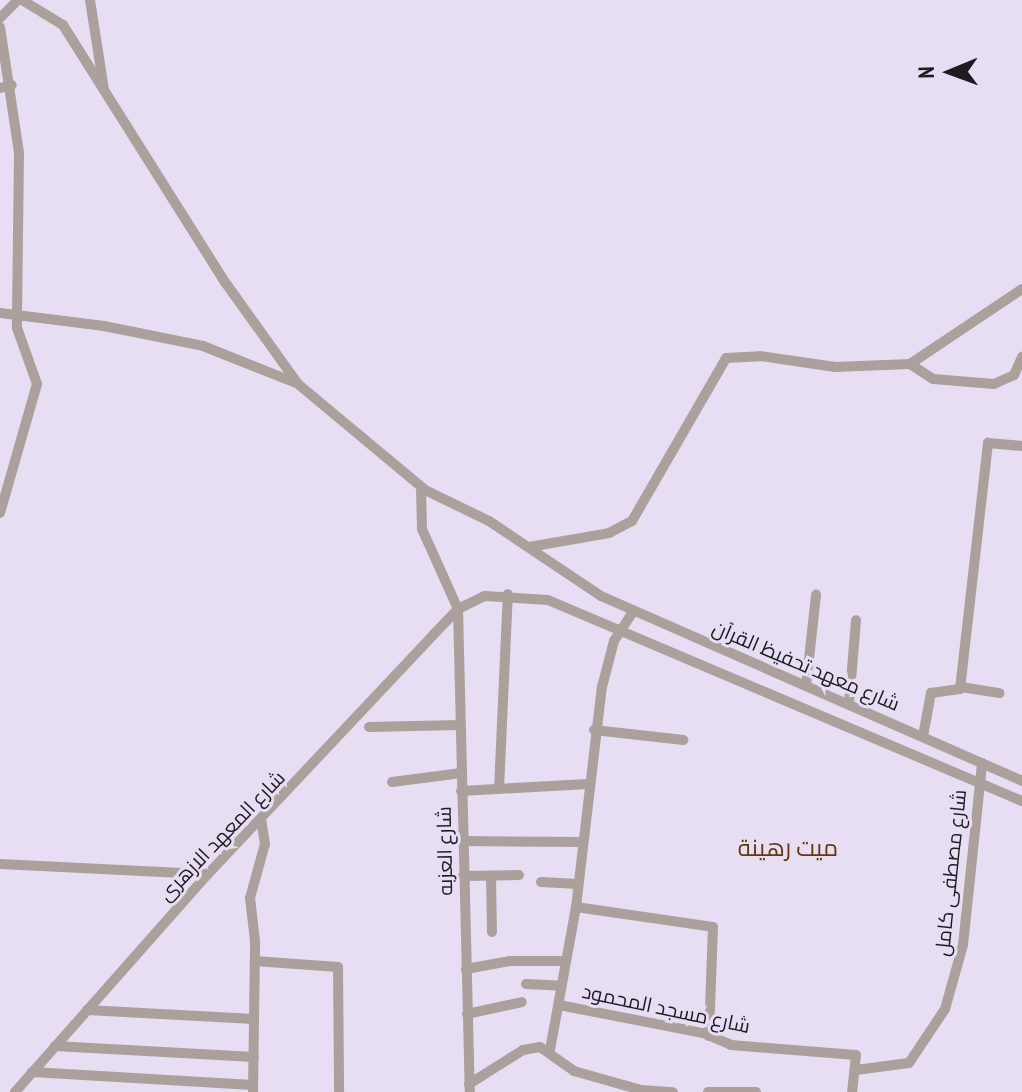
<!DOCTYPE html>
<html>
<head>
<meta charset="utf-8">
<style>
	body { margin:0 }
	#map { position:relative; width:1022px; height:1092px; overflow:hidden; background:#e7def3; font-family:"PT Sans Narrow",Cairo,sans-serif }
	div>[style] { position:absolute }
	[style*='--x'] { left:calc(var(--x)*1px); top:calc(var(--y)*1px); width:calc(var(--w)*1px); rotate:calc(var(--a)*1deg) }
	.street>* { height:10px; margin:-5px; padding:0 5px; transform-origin:5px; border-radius:5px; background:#aba09c }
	span { translate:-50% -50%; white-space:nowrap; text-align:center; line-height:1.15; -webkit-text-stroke:6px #e7def3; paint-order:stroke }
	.street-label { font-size:20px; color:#1e1b22 }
	.quarter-label { font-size:24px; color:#63390f }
	.north { position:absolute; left:910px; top:32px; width:80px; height:80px; -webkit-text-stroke:6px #e7def3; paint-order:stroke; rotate:269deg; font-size:22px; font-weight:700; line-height:32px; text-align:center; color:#1e1b22 }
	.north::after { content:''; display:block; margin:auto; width:28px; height:36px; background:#1e1b22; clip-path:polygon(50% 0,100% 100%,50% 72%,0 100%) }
</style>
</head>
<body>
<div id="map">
	<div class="street">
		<div style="--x:22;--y:0;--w:48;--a:31.4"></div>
		<div style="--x:63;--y:25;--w:304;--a:57.8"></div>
		<div style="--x:225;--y:282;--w:125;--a:54.4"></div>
		<div style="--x:298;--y:384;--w:165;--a:39.8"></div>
		<div style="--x:425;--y:490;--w:71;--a:25.8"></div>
		<div style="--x:489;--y:521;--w:135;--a:33.8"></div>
		<div style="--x:601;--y:596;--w:460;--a:23.7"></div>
		<div style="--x:90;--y:0;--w:90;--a:81.1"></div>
		<div style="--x:0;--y:18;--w:25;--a:-45"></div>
		<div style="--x:0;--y:27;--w:127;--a:81.4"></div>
		<div style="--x:19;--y:153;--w:175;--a:90.7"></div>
		<div style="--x:17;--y:328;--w:59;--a:70.3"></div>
		<div style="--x:37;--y:384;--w:134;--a:106"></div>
		<div style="--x:0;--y:88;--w:12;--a:-14"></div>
		<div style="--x:0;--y:313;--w:105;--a:7.1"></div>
		<div style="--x:104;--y:326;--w:101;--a:11.4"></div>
		<div style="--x:203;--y:346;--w:100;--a:21.7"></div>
		<div style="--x:910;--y:364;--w:27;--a:33"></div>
		<div style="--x:933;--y:379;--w:61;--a:4.7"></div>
		<div style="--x:994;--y:384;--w:22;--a:-24"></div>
		<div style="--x:1014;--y:375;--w:20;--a:-66"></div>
		<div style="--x:421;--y:488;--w:41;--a:88.6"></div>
		<div style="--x:422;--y:529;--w:88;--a:65.8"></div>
		<div style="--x:458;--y:609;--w:483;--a:88.6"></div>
		<div style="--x:529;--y:547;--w:81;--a:-9.9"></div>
		<div style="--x:609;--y:533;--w:26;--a:-28"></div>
		<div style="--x:632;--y:521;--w:188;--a:-60"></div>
		<div style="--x:726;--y:358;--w:34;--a:-3"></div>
		<div style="--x:760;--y:356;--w:76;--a:8.3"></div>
		<div style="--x:835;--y:367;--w:75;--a:-2.3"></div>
		<div style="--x:910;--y:364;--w:135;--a:-33.8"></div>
		<div style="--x:806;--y:686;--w:92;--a:-83.7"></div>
		<div style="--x:961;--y:687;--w:39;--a:9"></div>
		<div style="--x:849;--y:704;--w:84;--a:-85.2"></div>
		<div style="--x:369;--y:727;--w:91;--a:-1.3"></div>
		<div style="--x:594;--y:730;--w:90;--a:6.4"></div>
		<div style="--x:923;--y:736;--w:44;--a:-79.5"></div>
		<div style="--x:931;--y:693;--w:29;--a:-8"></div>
		<div style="--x:960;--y:689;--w:248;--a:-83.5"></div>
		<div style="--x:988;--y:443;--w:34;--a:5"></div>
		<div style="--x:392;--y:782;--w:70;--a:-7.4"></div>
		<div style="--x:499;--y:789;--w:195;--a:-87.4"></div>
		<div style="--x:461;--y:791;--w:127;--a:-3.2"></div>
		<div style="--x:462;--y:841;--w:121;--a:0.5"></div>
		<div style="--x:0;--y:864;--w:208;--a:2.8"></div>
		<div style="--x:463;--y:876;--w:56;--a:-1"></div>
		<div style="--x:491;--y:876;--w:56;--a:89"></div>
		<div style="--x:541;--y:882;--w:37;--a:3"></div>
		<div style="--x:576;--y:907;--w:138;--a:8.3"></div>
		<div style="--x:713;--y:927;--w:109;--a:92.1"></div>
		<div style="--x:255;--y:961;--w:83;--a:4.1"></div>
		<div style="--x:338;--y:967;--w:125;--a:89.5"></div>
		<div style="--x:466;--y:969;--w:45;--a:-10.3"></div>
		<div style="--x:510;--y:961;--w:55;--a:0"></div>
		<div style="--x:526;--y:984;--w:35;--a:3"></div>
		<div style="--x:559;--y:1005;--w:147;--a:11"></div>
		<div style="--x:703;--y:1033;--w:30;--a:23"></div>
		<div style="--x:731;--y:1045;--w:125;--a:4.6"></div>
		<div style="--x:856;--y:1055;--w:37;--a:96"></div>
		<div style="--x:87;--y:1010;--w:167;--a:3.1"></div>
		<div style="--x:467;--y:1014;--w:56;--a:-12.3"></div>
		<div style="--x:55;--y:1046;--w:199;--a:3.2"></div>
		<div style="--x:550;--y:1050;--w:145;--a:-79.7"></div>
		<div style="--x:576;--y:907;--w:222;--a:-83.3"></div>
		<div style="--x:602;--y:687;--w:48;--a:-75.4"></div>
		<div style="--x:614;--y:641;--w:35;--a:-57"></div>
		<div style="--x:856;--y:1070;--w:53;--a:-7.5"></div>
		<div style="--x:909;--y:1063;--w:65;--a:-56.3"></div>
		<div style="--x:945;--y:1009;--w:66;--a:-74.3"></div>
		<div style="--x:963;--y:945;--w:183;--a:-84"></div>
		<div style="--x:32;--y:1072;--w:221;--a:3.4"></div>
		<div style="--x:469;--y:1084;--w:64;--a:-32.2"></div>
		<div style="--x:523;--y:1050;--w:17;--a:-10"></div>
		<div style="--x:540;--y:1047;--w:42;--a:35.2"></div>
		<div style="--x:574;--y:1071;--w:70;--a:15.8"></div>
		<div style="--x:641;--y:1090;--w:32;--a:4"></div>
		<div style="--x:15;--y:1092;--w:291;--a:-48.5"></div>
		<div style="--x:208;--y:874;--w:330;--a:-46.7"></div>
		<div style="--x:434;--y:634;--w:35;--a:-46"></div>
		<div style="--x:458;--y:609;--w:30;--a:-26"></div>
		<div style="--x:485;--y:596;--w:63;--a:3.6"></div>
		<div style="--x:548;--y:600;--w:515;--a:22.98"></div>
		<div style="--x:253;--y:1092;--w:151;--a:-89.2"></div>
		<div style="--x:255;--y:941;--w:43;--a:-96.6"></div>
		<div style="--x:250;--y:898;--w:56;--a:-74.5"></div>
		<div style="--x:265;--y:844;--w:25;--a:-99"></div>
		<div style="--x:708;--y:1092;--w:48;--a:0"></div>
	</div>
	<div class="street-label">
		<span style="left:806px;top:666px;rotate:23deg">شارع معهد تحفيظ القرآن</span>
		<span style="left:222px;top:836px;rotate:-46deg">شارع المعهد الازهرى</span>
		<span style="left:445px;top:851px;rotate:-91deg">شارع العزبه</span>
		<span style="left:951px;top:873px;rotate:-84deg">شارع مصطفى كامل</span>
		<span style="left:666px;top:1009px;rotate:12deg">شارع مسجد المحمود</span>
	</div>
	<div class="quarter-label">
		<span style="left:788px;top:848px">ميت رهينة</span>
	</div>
	<div class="north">N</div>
</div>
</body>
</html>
